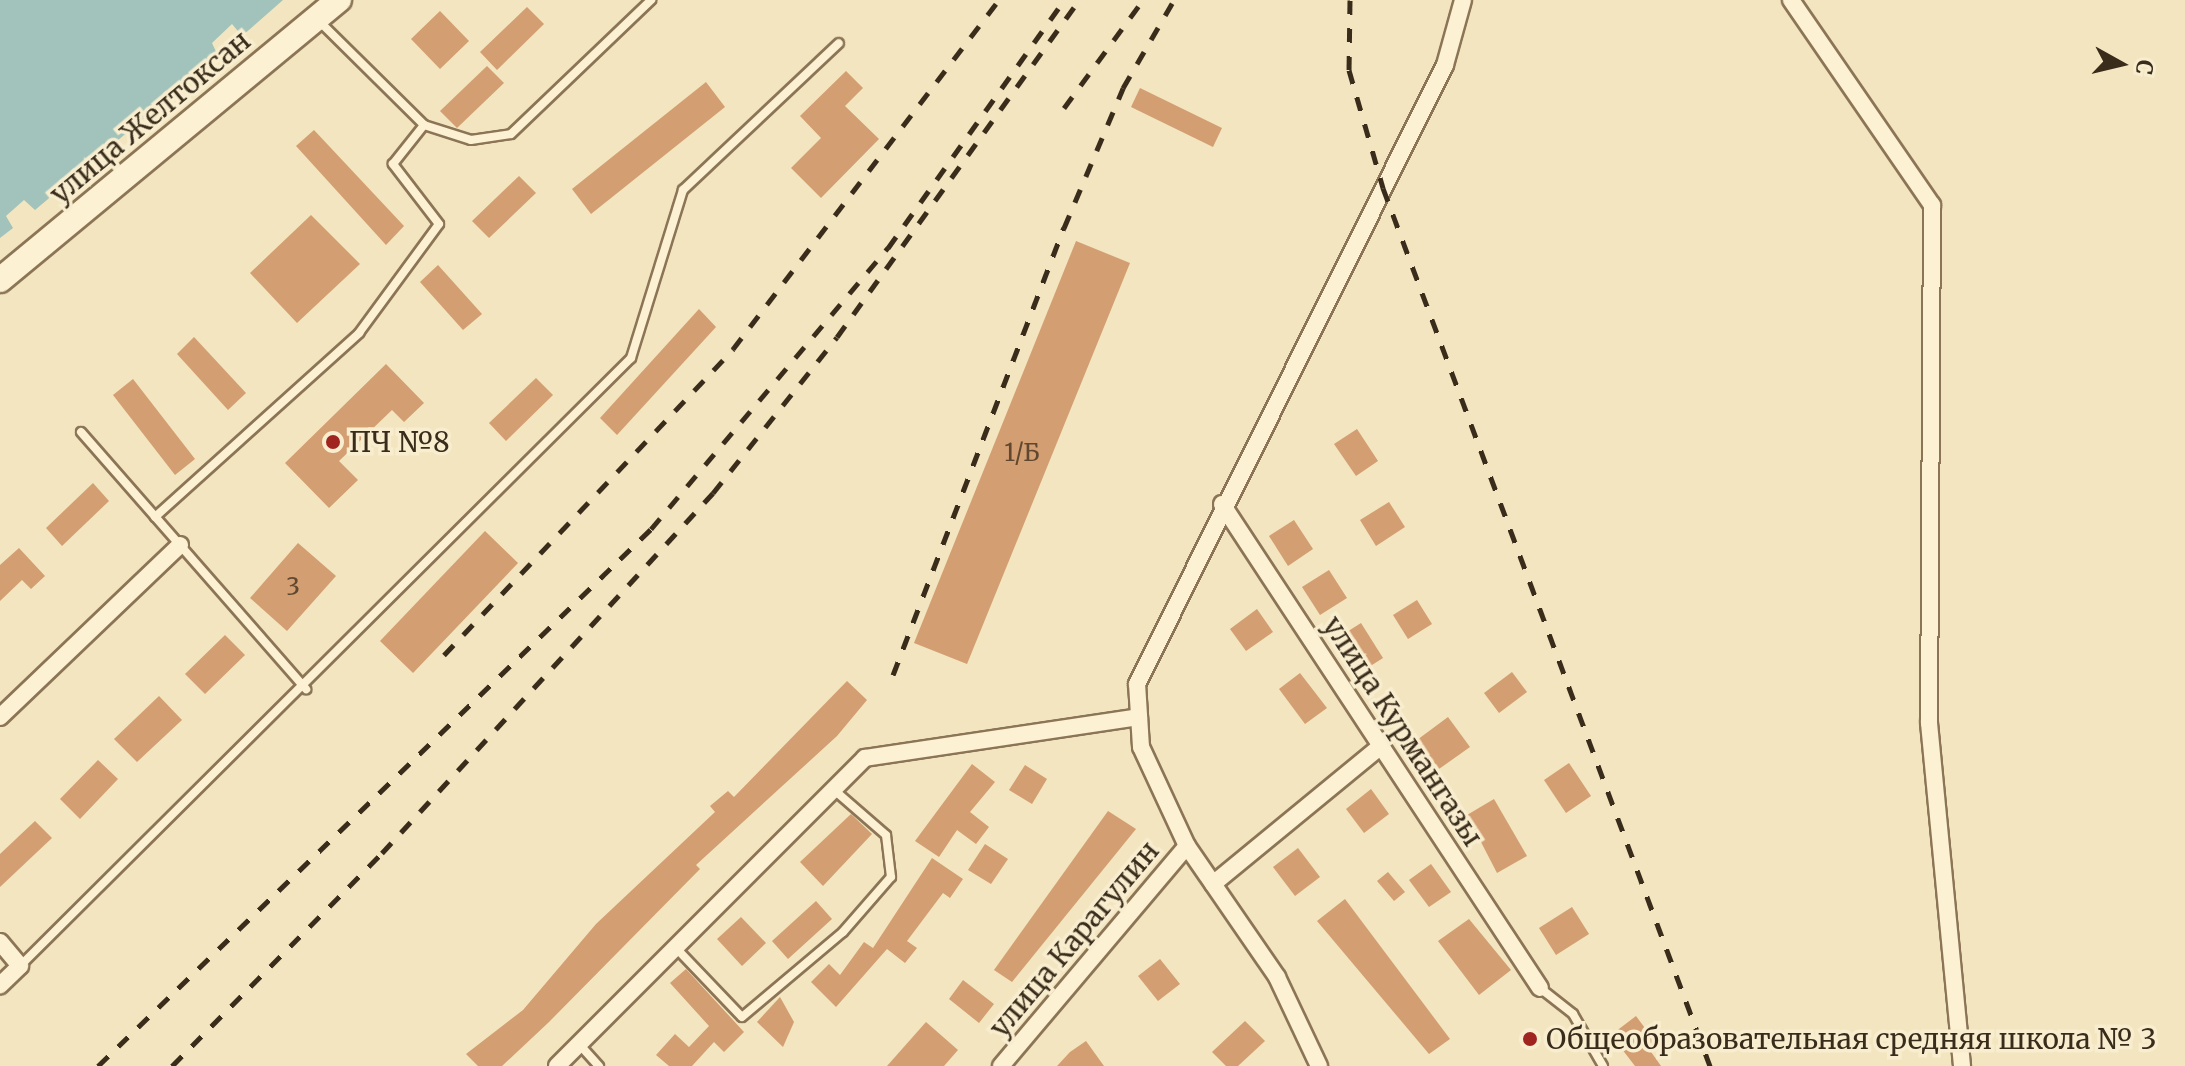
<!DOCTYPE html>
<html>
<head>
<meta charset="utf-8">
<style>
	body { margin:0 }
	#map { position:relative; width:2185px; height:1066px; overflow:hidden; background:#f2e5bf; font-family:Merriweather,serif }
	div>[style] { position:absolute }
	[style*='--x'] { left:calc(var(--x)*1px); top:calc(var(--y)*1px); width:calc(var(--w)*1px); rotate:calc(var(--a)*1deg) }
	.water>* { inset:0; background:#a2c3bb }
	.building>* { inset:0; background:#d39e71 }
	.roads { filter:drop-shadow(2px 0 #8c7556) drop-shadow(-2px 0 #8c7556) drop-shadow(0 2px #8c7556) drop-shadow(0 -2px #8c7556) }
	.service>* { height:8px; margin:-4px; padding:0 4px; transform-origin:4px; border-radius:4px; background:#fcf1d3 }
	.minor>* { height:16px; margin:-8px; padding:0 8px; transform-origin:8px; border-radius:8px; background:#fcf1d3 }
	.secondary>* { height:24px; margin:-12px; padding:0 12px; transform-origin:12px; border-radius:12px; background:#fcf1d3 }
	.rail>* { height:5px; margin-top:-2.5px; transform-origin:0; background:repeating-linear-gradient(90deg,#3a2c1b 0 14px,transparent 0 28px) }
	.dots>* { width:22px; height:22px; translate:-50% -50%; box-sizing:border-box; border:4px solid #f8eecf; border-radius:50% }
	span { translate:-50% -50%; white-space:nowrap; text-align:center; line-height:1.15; -webkit-text-stroke:7px #f8eecf; paint-order:stroke }
	.number-label { font-size:24px; color:#604830 }
	.number-label span { -webkit-text-stroke-width:0 }
	.street-label { font-size:28px; color:#3a2c1b }
	.poi-label { font-size:28px; color:#3a2c1b }
	.left { translate:0 -50%; text-align:left }
	.north { position:absolute; left:2081px; top:24px; width:80px; height:80px; -webkit-text-stroke:6px #f8eecf; paint-order:stroke; rotate:98deg; font-size:22px; font-weight:700; line-height:32px; text-align:center; color:#3a2c1b }
	.north::after { content:''; display:block; margin:auto; width:28px; height:36px; background:#3a2c1b; clip-path:polygon(50% 0,100% 100%,50% 72%,0 100%) }
</style>
</head>
<body>
<div id="map">
	<div class="water">
		<div style="clip-path:polygon(0 0,283px 0,242px 36px,232px 24px,212px 43px,218px 56px,35px 210px,24px 200px,6px 216px,13px 228px,0 238px)"></div>
	</div>
	<div class="building">
		<div style="clip-path:polygon(527px 7px,544px 24px,497px 70px,480px 52px)"></div>
		<div style="clip-path:polygon(440px 11px,469px 41px,440px 69px,411px 39px)"></div>
		<div style="clip-path:polygon(487px 66px,504px 83px,457px 128px,440px 111px)"></div>
		<div style="clip-path:polygon(846px 71px,863px 88px,845px 106px,879px 139px,821px 198px,791px 168px,821px 138px,800px 116px)"></div>
		<div style="clip-path:polygon(706px 82px,725px 107px,591px 214px,572px 189px)"></div>
		<div style="clip-path:polygon(1140px 88px,1222px 128px,1213px 147px,1131px 107px)"></div>
		<div style="clip-path:polygon(314px 130px,404px 226px,386px 245px,296px 146px)"></div>
		<div style="clip-path:polygon(519px 176px,536px 193px,489px 238px,472px 221px)"></div>
		<div style="clip-path:polygon(311px 215px,360px 264px,297px 323px,250px 273px)"></div>
		<div style="clip-path:polygon(1076px 241px,1130px 263px,967px 664px,914px 643px)"></div>
		<div style="clip-path:polygon(438px 265px,482px 314px,463px 330px,420px 282px)"></div>
		<div style="clip-path:polygon(699px 309px,716px 327px,617px 435px,600px 418px)"></div>
		<div style="clip-path:polygon(194px 337px,246px 393px,228px 410px,177px 354px)"></div>
		<div style="clip-path:polygon(386px 364px,424px 403px,404px 422px,392px 410px,339px 461px,358px 480px,329px 508px,285px 463px)"></div>
		<div style="clip-path:polygon(536px 378px,553px 395px,506px 441px,489px 423px)"></div>
		<div style="clip-path:polygon(133px 379px,195px 459px,175px 475px,113px 395px)"></div>
		<div style="clip-path:polygon(1357px 429px,1378px 461px,1356px 476px,1334px 444px)"></div>
		<div style="clip-path:polygon(93px 483px,109px 501px,62px 546px,46px 528px)"></div>
		<div style="clip-path:polygon(1389px 502px,1405px 527px,1376px 546px,1360px 520px)"></div>
		<div style="clip-path:polygon(1294px 520px,1313px 549px,1288px 566px,1269px 536px)"></div>
		<div style="clip-path:polygon(485px 531px,518px 563px,413px 673px,380px 641px)"></div>
		<div style="clip-path:polygon(298px 543px,336px 576px,287px 631px,250px 598px)"></div>
		<div style="clip-path:polygon(19px 548px,45px 576px,31px 589px,22px 580px,0 601px,0 565px)"></div>
		<div style="clip-path:polygon(1329px 570px,1347px 598px,1320px 615px,1302px 587px)"></div>
		<div style="clip-path:polygon(1417px 600px,1432px 624px,1408px 639px,1393px 615px)"></div>
		<div style="clip-path:polygon(1257px 609px,1273px 632px,1246px 651px,1230px 629px)"></div>
		<div style="clip-path:polygon(1361px 623px,1383px 658px,1361px 672px,1339px 637px)"></div>
		<div style="clip-path:polygon(225px 635px,245px 655px,205px 694px,185px 674px)"></div>
		<div style="clip-path:polygon(1512px 672px,1527px 692px,1499px 713px,1484px 693px)"></div>
		<div style="clip-path:polygon(1300px 673px,1327px 708px,1305px 724px,1279px 689px)"></div>
		<div style="clip-path:polygon(847px 681px,867px 700px,837px 736px,696px 865px,700px 869px,549px 1022px,502px 1066px,478px 1066px,466px 1054px,523px 1010px,596px 924px,715px 812px,710px 806px,728px 791px,734px 797px)"></div>
		<div style="clip-path:polygon(159px 696px,182px 720px,137px 762px,114px 739px)"></div>
		<div style="clip-path:polygon(1448px 717px,1470px 747px,1439px 769px,1417px 740px)"></div>
		<div style="clip-path:polygon(98px 760px,118px 779px,80px 819px,60px 799px)"></div>
		<div style="clip-path:polygon(1569px 763px,1591px 796px,1566px 813px,1544px 780px)"></div>
		<div style="clip-path:polygon(972px 764px,995px 782px,970px 812px,989px 827px,976px 844px,957px 830px,939px 857px,915px 841px)"></div>
		<div style="clip-path:polygon(1025px 765px,1047px 779px,1032px 804px,1009px 790px)"></div>
		<div style="clip-path:polygon(1371px 789px,1389px 814px,1364px 833px,1346px 809px)"></div>
		<div style="clip-path:polygon(1494px 799px,1527px 856px,1497px 873px,1467px 815px)"></div>
		<div style="clip-path:polygon(1108px 811px,1136px 829px,1012px 982px,994px 970px)"></div>
		<div style="clip-path:polygon(851px 814px,872px 834px,823px 886px,800px 862px)"></div>
		<div style="clip-path:polygon(35px 821px,52px 838px,0 887px,0 854px)"></div>
		<div style="clip-path:polygon(985px 844px,1008px 859px,991px 884px,968px 870px)"></div>
		<div style="clip-path:polygon(1298px 848px,1320px 877px,1295px 896px,1273px 867px)"></div>
		<div style="clip-path:polygon(932px 858px,963px 879px,950px 898px,943px 893px,907px 941px,917px 948px,905px 963px,887px 949px,836px 1007px,811px 982px,829px 964px,840px 975px,864px 942px,873px 948px)"></div>
		<div style="clip-path:polygon(1431px 864px,1451px 892px,1429px 907px,1409px 880px)"></div>
		<div style="clip-path:polygon(1388px 872px,1405px 892px,1394px 901px,1377px 881px)"></div>
		<div style="clip-path:polygon(1345px 899px,1450px 1039px,1429px 1054px,1317px 921px)"></div>
		<div style="clip-path:polygon(816px 901px,832px 919px,788px 959px,772px 941px)"></div>
		<div style="clip-path:polygon(1572px 907px,1589px 934px,1556px 955px,1539px 928px)"></div>
		<div style="clip-path:polygon(741px 917px,766px 943px,742px 966px,717px 939px)"></div>
		<div style="clip-path:polygon(1469px 919px,1511px 970px,1479px 995px,1438px 941px)"></div>
		<div style="clip-path:polygon(1160px 959px,1180px 984px,1158px 1001px,1138px 976px)"></div>
		<div style="clip-path:polygon(686px 969px,744px 1032px,724px 1052px,714px 1042px,692px 1066px,669px 1066px,656px 1055px,675px 1034px,689px 1047px,709px 1026px,670px 983px)"></div>
		<div style="clip-path:polygon(963px 980px,994px 1004px,979px 1023px,949px 999px)"></div>
		<div style="clip-path:polygon(780px 997px,794px 1022px,783px 1047px,757px 1022px)"></div>
		<div style="clip-path:polygon(1636px 1016px,1656px 1043px,1649px 1049px,1661px 1066px,1635px 1066px,1611px 1035px)"></div>
		<div style="clip-path:polygon(1245px 1021px,1265px 1041px,1238px 1066px,1226px 1066px,1212px 1052px)"></div>
		<div style="clip-path:polygon(926px 1022px,958px 1050px,944px 1066px,887px 1066px)"></div>
		<div style="clip-path:polygon(1086px 1041px,1104px 1066px,1057px 1066px,1070px 1052px)"></div>
	</div>
	<div class="roads">
		<div class="service">
			<div style="--x:320;--y:22;--w:146;--a:44.7"></div>
			<div style="--x:424;--y:125;--w:49;--a:17.7"></div>
			<div style="--x:471;--y:140;--w:40;--a:-8.5"></div>
			<div style="--x:511;--y:134;--w:194;--a:-43.7"></div>
			<div style="--x:81;--y:432;--w:342;--a:48.8"></div>
			<div style="--x:155;--y:517;--w:275;--a:-42"></div>
			<div style="--x:359;--y:333;--w:135;--a:-53.7"></div>
			<div style="--x:439;--y:224;--w:76;--a:-127.5"></div>
			<div style="--x:393;--y:164;--w:50;--a:-51.5"></div>
			<div style="--x:676;--y:948;--w:95;--a:46.3"></div>
			<div style="--x:742;--y:1017;--w:132;--a:-40.1"></div>
			<div style="--x:843;--y:932;--w:73;--a:-48.9"></div>
			<div style="--x:891;--y:877;--w:42;--a:-96.8"></div>
			<div style="--x:886;--y:835;--w:69;--a:-139.1"></div>
			<div style="--x:20;--y:966;--w:862;--a:-44.86"></div>
			<div style="--x:631;--y:358;--w:176;--a:-72.8"></div>
			<div style="--x:683;--y:190;--w:214;--a:-43.3"></div>
			<div style="--x:1540;--y:988;--w:42;--a:38.2"></div>
			<div style="--x:1573;--y:1014;--w:60;--a:60"></div>
			<div style="--x:579;--y:1044;--w:30;--a:48"></div>
		</div>
		<div class="minor">
			<div style="--x:1791;--y:0;--w:249;--a:55.5"></div>
			<div style="--x:1932;--y:205;--w:518;--a:90.33"></div>
			<div style="--x:1929;--y:723;--w:345;--a:84.5"></div>
			<div style="--x:1222;--y:504;--w:579;--a:56.69"></div>
			<div style="--x:0;--y:717;--w:249;--a:-43.7"></div>
			<div style="--x:1213;--y:884;--w:217;--a:-39.4"></div>
			<div style="--x:0;--y:942;--w:31;--a:50"></div>
			<div style="--x:20;--y:966;--w:28;--a:136"></div>
			<div style="--x:557;--y:1066;--w:436;--a:-45"></div>
			<div style="--x:865;--y:758;--w:277;--a:-8.5"></div>
			<div style="--x:1001;--y:1066;--w:288;--a:-49.8"></div>
			<div style="--x:1319;--y:1066;--w:98;--a:-115.3"></div>
			<div style="--x:1277;--y:977;--w:159;--a:-124.5"></div>
			<div style="--x:1187;--y:846;--w:109;--a:-114.9"></div>
			<div style="--x:1141;--y:747;--w:63;--a:-93.6"></div>
			<div style="--x:1137;--y:684;--w:691;--a:-63.55"></div>
			<div style="--x:1445;--y:65;--w:67;--a:-74.5"></div>
		</div>
		<div class="secondary">
			<div style="--x:0;--y:280;--w:440;--a:-39.6"></div>
		</div>
	</div>
	<div class="rail">
		<div style="--x:1350;--y:0;--w:70;--a:90.8"></div>
		<div style="--x:1349;--y:70;--w:123;--a:73.9"></div>
		<div style="--x:1383;--y:188;--w:937;--a:69.57"></div>
		<div style="--x:1064;--y:108;--w:134;--a:-53.8"></div>
		<div style="--x:444;--y:655;--w:421;--a:-46.6"></div>
		<div style="--x:733;--y:349;--w:439;--a:-52.7"></div>
		<div style="--x:893;--y:675;--w:479;--a:-69.1"></div>
		<div style="--x:1064;--y:228;--w:152;--a:-67.1"></div>
		<div style="--x:1123;--y:88;--w:102;--a:-59.9"></div>
		<div style="--x:98;--y:1066;--w:771;--a:-44.16"></div>
		<div style="--x:651;--y:529;--w:368;--a:-49.9"></div>
		<div style="--x:888;--y:248;--w:304;--a:-54.6"></div>
		<div style="--x:172;--y:1066;--w:299;--a:-45.4"></div>
		<div style="--x:382;--y:853;--w:489;--a:-47.4"></div>
		<div style="--x:713;--y:493;--w:199;--a:-51.5"></div>
		<div style="--x:837;--y:337;--w:415;--a:-54.3"></div>
	</div>
	<div class="dots">
		<div style="left:333px;top:442px;background:#a02520"></div>
		<div style="left:1530px;top:1039px;background:#a02520"></div>
	</div>
	<div class="number-label">
		<span style="left:1022px;top:453px">1/Б</span>
		<span style="left:293px;top:587px">3</span>
	</div>
	<div class="street-label">
		<span style="left:150px;top:117px;rotate:-40deg">улица Желтоксан</span>
		<span style="left:1403px;top:731px;rotate:57deg">улица Курмангазы</span>
		<span style="left:1074px;top:939px;rotate:-50deg">улица Карагулин</span>
	</div>
	<div class="poi-label">
		<span class="left" style="left:349px;top:442px">ПЧ №8</span>
		<span class="left" style="left:1546px;top:1039px">Общеобразовательная средняя школа № 3</span>
	</div>
	<div class="north">С</div>
</div>
</body>
</html>
